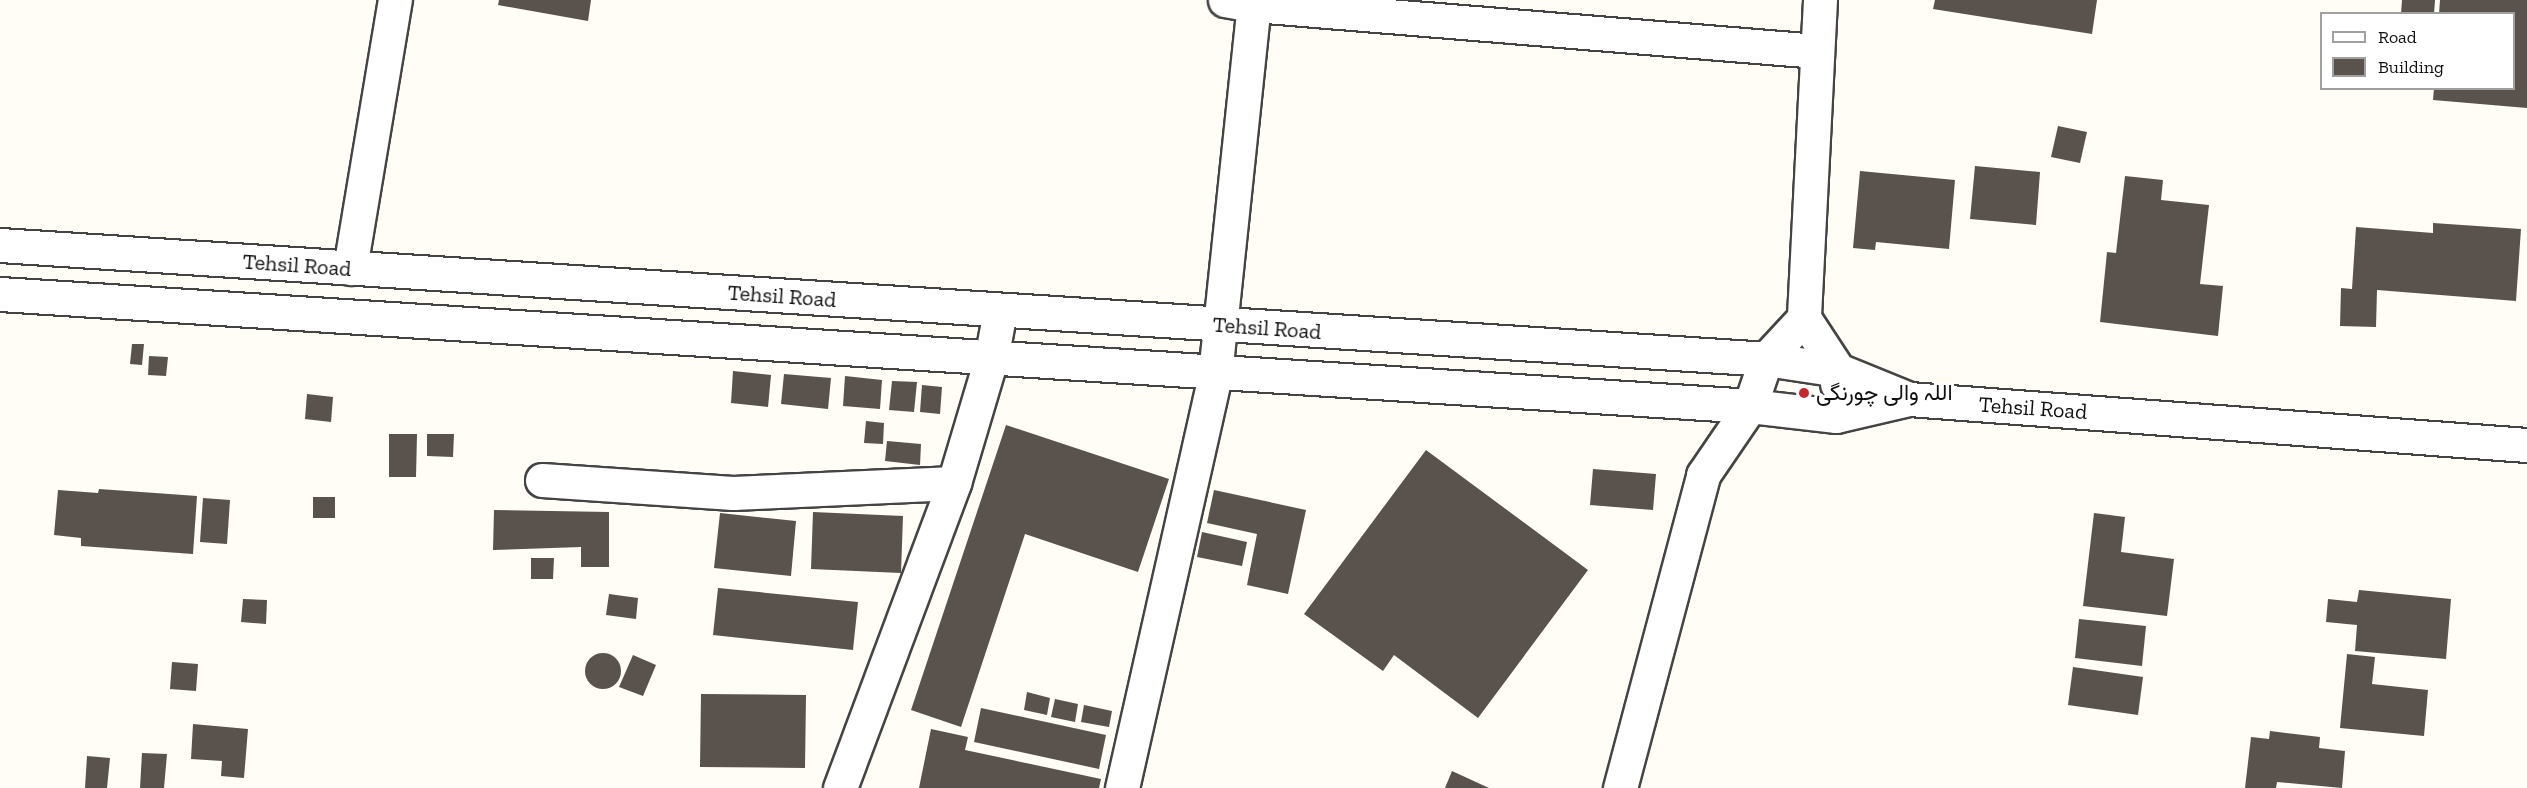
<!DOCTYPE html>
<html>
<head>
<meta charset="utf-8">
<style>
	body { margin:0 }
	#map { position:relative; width:2527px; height:788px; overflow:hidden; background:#fffdf5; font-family:"Zilla Slab",Vazirmatn,serif }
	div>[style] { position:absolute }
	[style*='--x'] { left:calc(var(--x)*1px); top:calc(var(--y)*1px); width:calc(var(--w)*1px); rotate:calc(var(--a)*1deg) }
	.building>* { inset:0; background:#5a524d }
	.round { border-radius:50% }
	.roads { filter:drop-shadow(2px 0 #444) drop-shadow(-2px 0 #444) drop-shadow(0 2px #444) drop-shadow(0 -2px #444) }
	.minor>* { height:33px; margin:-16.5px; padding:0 16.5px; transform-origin:16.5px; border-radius:16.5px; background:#fff }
	.dots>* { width:16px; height:16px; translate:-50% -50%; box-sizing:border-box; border:3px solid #fff; border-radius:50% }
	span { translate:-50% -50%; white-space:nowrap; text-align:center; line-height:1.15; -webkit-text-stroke:6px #fff; paint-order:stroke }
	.street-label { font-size:22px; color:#111 }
	.poi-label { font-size:22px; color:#111 }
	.left { translate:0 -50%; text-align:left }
	.legend { position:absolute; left:2320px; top:12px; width:195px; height:78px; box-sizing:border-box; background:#fff; border:2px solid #a0a0a0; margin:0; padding:8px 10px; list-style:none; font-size:18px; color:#111 }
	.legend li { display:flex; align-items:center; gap:12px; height:30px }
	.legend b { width:30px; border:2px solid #a0a0a0 }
</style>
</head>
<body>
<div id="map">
	<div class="building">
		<div style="clip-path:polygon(499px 0,591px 0,588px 21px,498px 5px)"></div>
		<div style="clip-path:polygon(1935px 0,2097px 0,2092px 34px,1933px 9px)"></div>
		<div style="clip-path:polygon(2402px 0,2435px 0,2434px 14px,2401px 14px)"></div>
		<div style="clip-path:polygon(2440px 0,2527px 0,2527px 108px,2433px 100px,2434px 88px,2514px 88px,2514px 14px,2439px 14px)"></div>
		<div style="clip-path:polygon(2058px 126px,2087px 132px,2080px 163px,2051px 157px)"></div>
		<div style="clip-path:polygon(1975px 166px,2040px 172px,2036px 225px,1970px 219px)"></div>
		<div style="clip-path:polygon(1860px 171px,1955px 180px,1949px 249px,1876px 242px,1875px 250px,1853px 248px)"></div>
		<div style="clip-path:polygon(2125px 176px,2163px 180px,2161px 200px,2209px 205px,2200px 284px,2223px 286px,2218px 336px,2100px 322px,2107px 252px,2116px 253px)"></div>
		<div style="clip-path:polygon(2433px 223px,2521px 229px,2516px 301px,2377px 290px,2376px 327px,2340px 326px,2341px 288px,2352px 289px,2356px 227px,2433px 233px)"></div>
		<div style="clip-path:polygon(132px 344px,144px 344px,142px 365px,130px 364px)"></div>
		<div style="clip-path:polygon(149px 356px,168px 357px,166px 376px,148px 375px)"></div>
		<div style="clip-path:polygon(733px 371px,771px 375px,768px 407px,731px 403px)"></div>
		<div style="clip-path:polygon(784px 374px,831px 378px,828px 409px,781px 404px)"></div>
		<div style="clip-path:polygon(845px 376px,882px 380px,880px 409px,843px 406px)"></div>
		<div style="clip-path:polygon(892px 381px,917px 382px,914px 412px,889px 410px)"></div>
		<div style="clip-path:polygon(922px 385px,942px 387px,940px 414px,920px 412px)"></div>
		<div style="clip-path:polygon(307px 394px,333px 397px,331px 422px,305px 419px)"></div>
		<div style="clip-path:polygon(866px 421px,884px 423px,883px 444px,864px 443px)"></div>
		<div style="clip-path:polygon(1006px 425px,1169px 479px,1138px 572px,1025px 534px,961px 727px,911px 710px)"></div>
		<div style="clip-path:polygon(389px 434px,417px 434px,416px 477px,389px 477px)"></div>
		<div style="clip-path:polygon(427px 434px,454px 434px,453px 457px,427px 456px)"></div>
		<div style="clip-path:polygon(887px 441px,921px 444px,920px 465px,885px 461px)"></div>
		<div style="clip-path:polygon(1426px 450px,1588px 570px,1478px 718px,1394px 655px,1383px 671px,1304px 614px)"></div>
		<div style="clip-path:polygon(1593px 469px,1656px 474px,1653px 510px,1590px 505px)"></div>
		<div style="clip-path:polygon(99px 489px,197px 496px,193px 554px,81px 546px,81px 538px,54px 535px,58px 490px,98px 493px)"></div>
		<div style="clip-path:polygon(1214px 490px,1306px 510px,1288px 594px,1247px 585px,1257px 534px,1207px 523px)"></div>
		<div style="clip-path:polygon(313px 497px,335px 497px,335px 518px,313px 518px)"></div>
		<div style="clip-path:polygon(203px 498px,230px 500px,227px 544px,200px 542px)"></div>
		<div style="clip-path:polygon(494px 510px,609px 512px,609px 567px,581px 567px,581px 547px,493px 550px)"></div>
		<div style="clip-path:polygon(813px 512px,903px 516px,901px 573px,811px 569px)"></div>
		<div style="clip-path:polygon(720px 513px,796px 521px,791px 576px,714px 568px)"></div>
		<div style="clip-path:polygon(2094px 513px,2125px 517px,2121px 552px,2174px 559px,2167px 616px,2083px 606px)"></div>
		<div style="clip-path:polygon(1202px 532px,1247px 542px,1242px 566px,1197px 557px)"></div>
		<div style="clip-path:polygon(531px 558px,554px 558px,553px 579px,531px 579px)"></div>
		<div style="clip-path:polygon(718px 588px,858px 602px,853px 650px,713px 635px)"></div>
		<div style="clip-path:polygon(2359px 590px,2451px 599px,2446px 659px,2355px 651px,2357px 625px,2326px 622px,2328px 599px,2357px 602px)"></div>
		<div style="clip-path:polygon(609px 594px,638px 598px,636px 619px,606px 615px)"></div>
		<div style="clip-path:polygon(243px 599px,267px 600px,266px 624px,241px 622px)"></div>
		<div style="clip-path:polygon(2079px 619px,2146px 626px,2142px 666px,2075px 658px)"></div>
		<div class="round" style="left:585px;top:653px;width:36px;height:36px"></div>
		<div style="clip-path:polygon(2347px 654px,2375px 657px,2372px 684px,2428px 690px,2424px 736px,2340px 728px)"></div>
		<div style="clip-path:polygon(633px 655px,656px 665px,643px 696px,619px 687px)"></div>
		<div style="clip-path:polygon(172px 662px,198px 664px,196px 691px,170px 689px)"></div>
		<div style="clip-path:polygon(2073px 667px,2143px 677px,2138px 715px,2068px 705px)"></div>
		<div style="clip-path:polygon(1027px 692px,1050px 698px,1047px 715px,1024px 710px)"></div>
		<div style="clip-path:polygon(701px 694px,806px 695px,805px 768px,700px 767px)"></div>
		<div style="clip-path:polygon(1055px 699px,1078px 704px,1075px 722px,1051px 717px)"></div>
		<div style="clip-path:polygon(1084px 705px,1112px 711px,1109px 727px,1081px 722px)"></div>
		<div style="clip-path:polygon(981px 708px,1106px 735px,1099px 769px,974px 742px)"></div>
		<div style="clip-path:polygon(193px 724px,248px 729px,244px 778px,221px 776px,222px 761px,191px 759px)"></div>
		<div style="clip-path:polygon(931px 729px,968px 737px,965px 750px,1101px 779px,1099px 788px,919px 788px)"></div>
		<div style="clip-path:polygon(2270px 731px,2320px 737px,2319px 748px,2345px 751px,2342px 788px,2277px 782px,2276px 788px,2245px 788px,2251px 737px,2269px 739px)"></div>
		<div style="clip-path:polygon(142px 753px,167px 754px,164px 788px,140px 788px)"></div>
		<div style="clip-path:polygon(87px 756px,110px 758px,107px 788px,85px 788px)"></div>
		<div style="clip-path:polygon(1452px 771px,1489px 788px,1445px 788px)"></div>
	</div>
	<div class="roads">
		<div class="minor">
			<div style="--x:1225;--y:0;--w:29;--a:10"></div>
			<div style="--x:1820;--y:0;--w:318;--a:92.9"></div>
			<div style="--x:1804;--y:318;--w:62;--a:56.8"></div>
			<div style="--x:1838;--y:370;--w:14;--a:94"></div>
			<div style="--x:0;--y:245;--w:1770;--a:3.69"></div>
			<div style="--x:1766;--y:359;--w:73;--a:8.7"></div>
			<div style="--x:1838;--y:370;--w:77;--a:22.2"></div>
			<div style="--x:1909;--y:399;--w:620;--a:4.26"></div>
			<div style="--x:350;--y:268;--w:272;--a:-80.5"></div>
			<div style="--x:0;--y:294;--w:1754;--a:3.66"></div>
			<div style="--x:1750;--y:406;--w:87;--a:6.6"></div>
			<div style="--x:1836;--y:416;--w:75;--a:-13.1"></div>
			<div style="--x:542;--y:480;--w:191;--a:3.9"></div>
			<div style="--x:733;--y:493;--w:221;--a:-2.6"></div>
			<div style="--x:840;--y:788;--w:326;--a:-69.5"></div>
			<div style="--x:954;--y:483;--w:129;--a:-73.4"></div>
			<div style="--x:991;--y:359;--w:49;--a:-79.4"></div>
			<div style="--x:1122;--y:788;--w:424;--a:-77.3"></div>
			<div style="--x:1215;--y:374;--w:371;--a:-84"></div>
			<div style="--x:1254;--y:5;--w:565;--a:4.67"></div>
			<div style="--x:1620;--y:788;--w:324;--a:-75.1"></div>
			<div style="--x:1703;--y:475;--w:83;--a:-55.7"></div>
			<div style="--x:1750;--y:406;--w:50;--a:-71.2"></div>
			<div style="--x:1766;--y:359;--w:56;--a:-47.2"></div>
		</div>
	</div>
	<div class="dots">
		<div style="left:1804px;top:393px;background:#c4262e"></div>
	</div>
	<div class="street-label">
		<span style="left:297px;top:265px;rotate:4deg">Tehsil Road</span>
		<span style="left:782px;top:296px;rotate:4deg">Tehsil Road</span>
		<span style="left:1267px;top:328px;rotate:4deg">Tehsil Road</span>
		<span style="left:2033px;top:408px;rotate:4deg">Tehsil Road</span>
	</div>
	<div class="poi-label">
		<span class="left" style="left:1816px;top:393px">اللہ والی چورنگی</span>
	</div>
	<ul class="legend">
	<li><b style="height:8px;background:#fff"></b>Road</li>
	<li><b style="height:16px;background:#5a524d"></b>Building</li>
	</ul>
</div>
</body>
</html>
